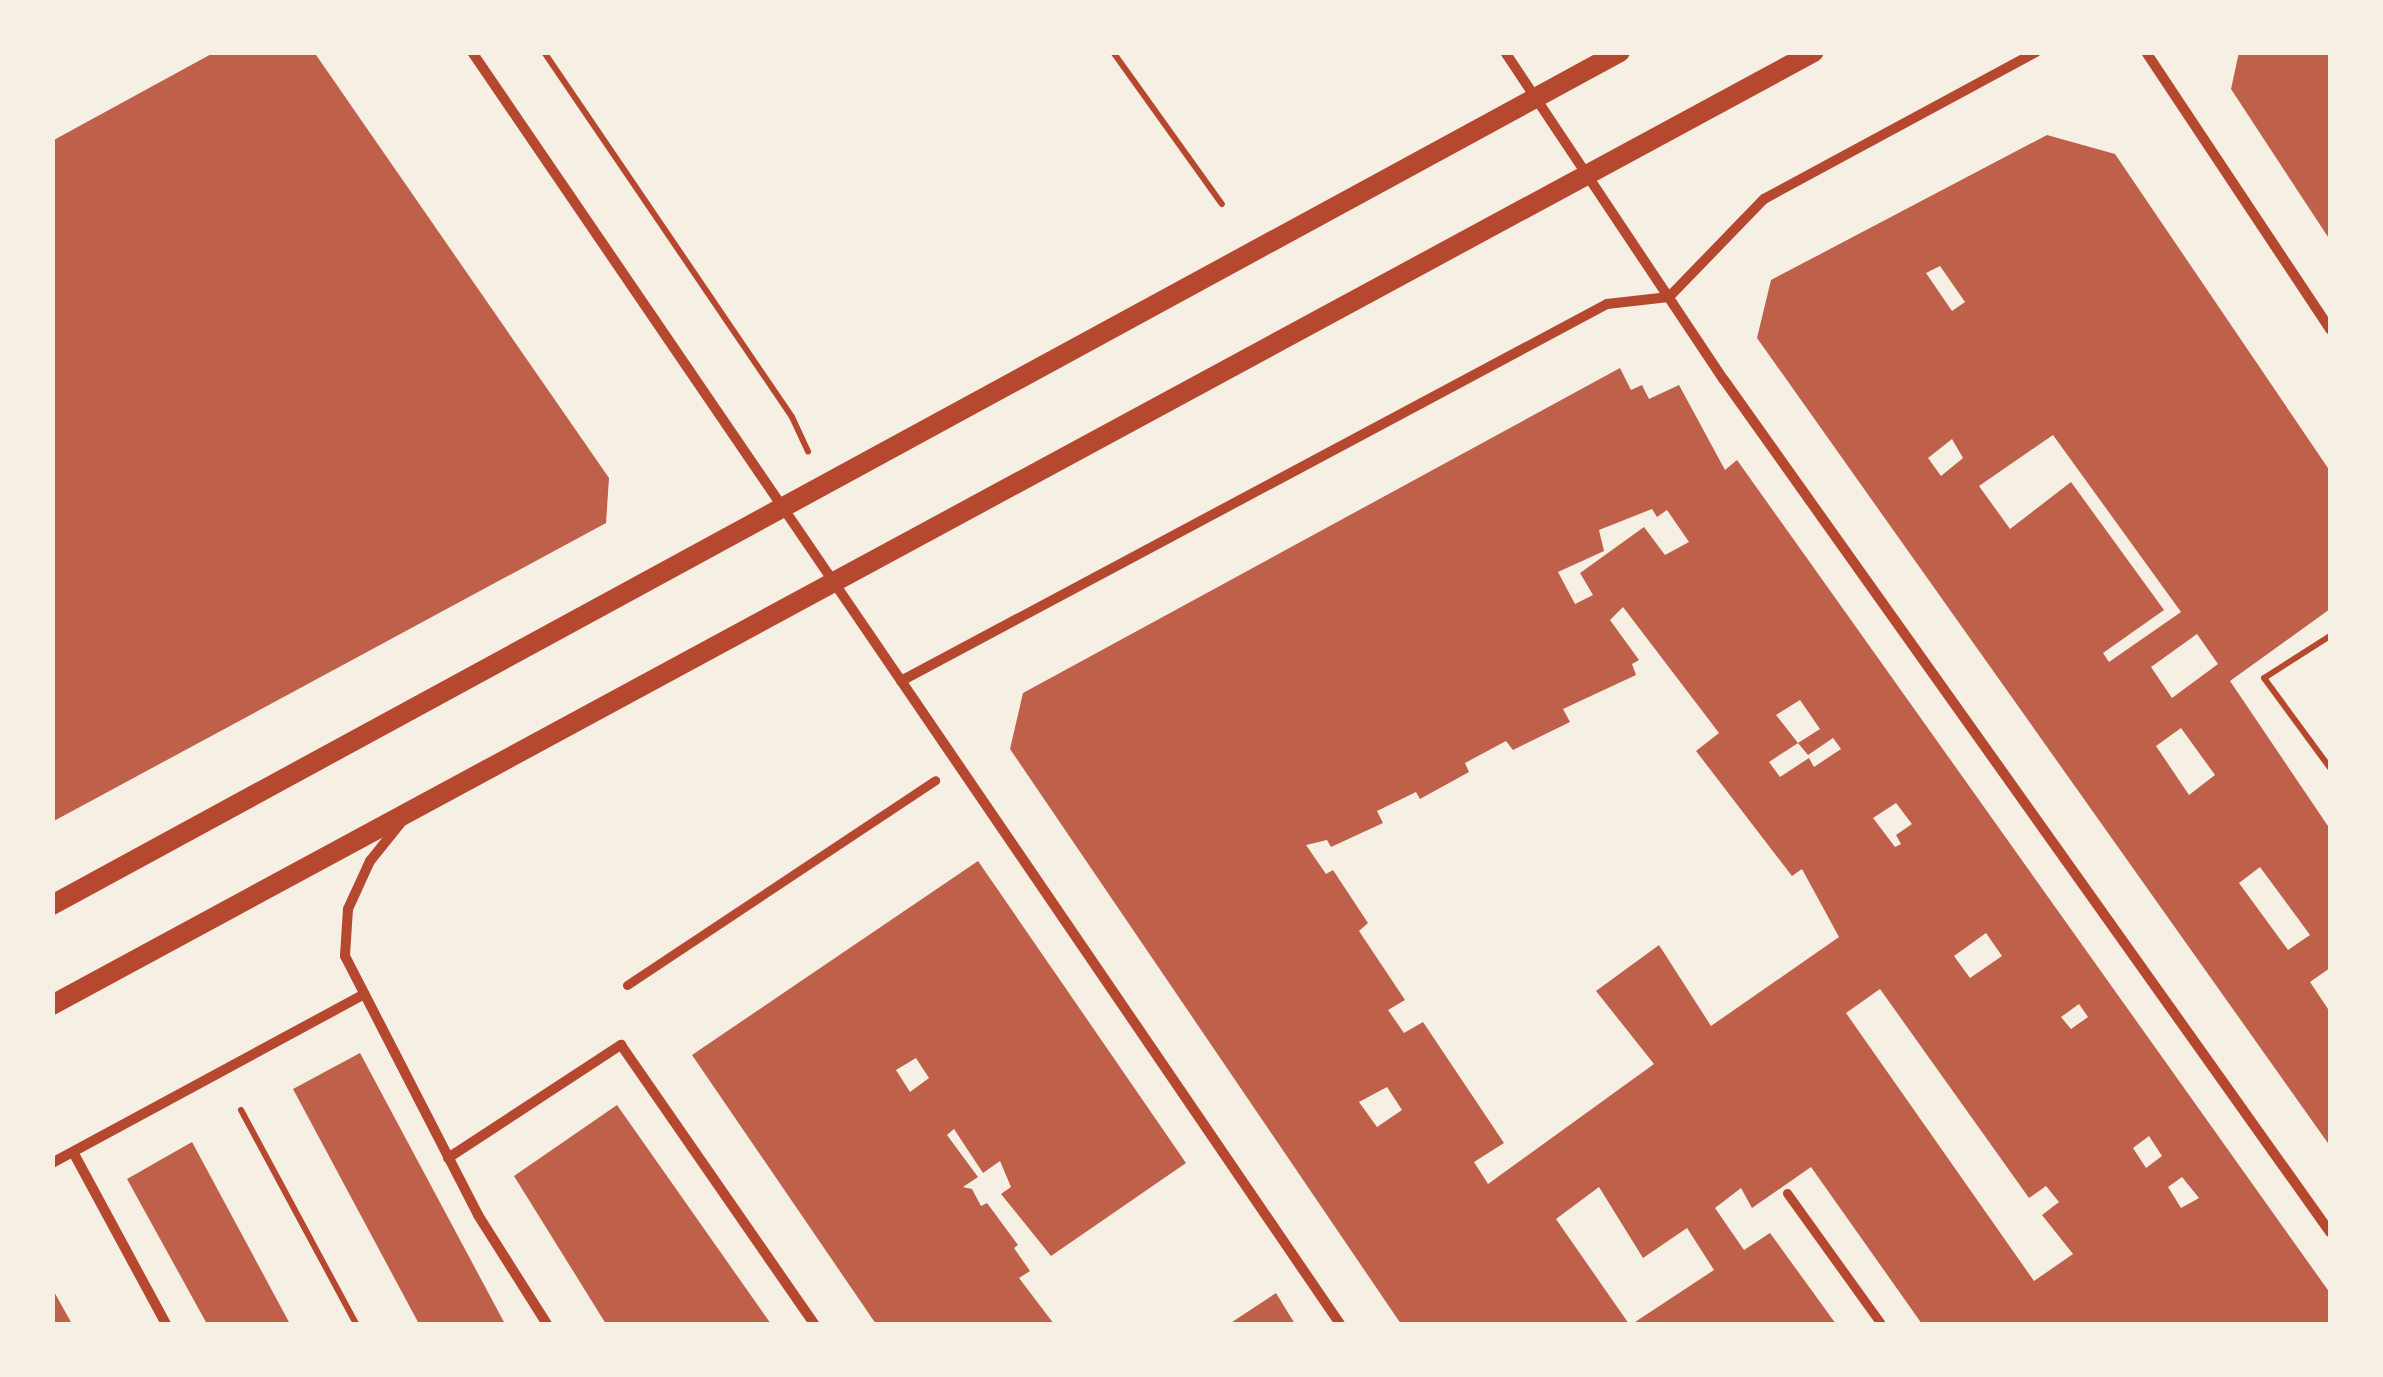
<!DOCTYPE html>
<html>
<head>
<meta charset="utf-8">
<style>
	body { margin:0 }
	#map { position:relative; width:2383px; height:1377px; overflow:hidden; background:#f6efe4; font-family:"Crimson Pro",serif }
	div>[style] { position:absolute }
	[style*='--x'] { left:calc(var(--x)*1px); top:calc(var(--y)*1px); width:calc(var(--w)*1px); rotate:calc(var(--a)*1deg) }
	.building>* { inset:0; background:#bf614a }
	.path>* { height:6px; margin:-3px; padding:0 3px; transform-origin:3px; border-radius:3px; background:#b5482f }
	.pedestrian>* { height:9px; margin:-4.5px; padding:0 4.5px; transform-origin:4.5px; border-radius:4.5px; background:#b5482f }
	.minor>* { height:10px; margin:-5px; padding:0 5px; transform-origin:5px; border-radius:5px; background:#b5482f }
	.secondary>* { height:20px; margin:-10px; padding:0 10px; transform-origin:10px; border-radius:10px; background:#b5482f }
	span { translate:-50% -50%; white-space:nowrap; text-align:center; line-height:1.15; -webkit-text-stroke:10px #f6efe4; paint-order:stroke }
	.frame { position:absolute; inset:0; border:55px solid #f6efe4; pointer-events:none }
</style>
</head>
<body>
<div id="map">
	<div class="building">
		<div style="clip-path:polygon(215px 52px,314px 52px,609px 478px,606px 523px,52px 822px,52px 141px)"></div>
		<div style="clip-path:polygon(2239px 52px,2330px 52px,2330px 240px,2231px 89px)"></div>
		<div style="clip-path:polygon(evenodd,2047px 135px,2115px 154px,2330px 471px,2330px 609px,2230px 681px,2330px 829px,2330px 968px,2310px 982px,2330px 1012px,2330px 1146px,1757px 338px,1771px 280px,2047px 135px,1940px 266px,1965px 302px,1952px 311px,1926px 273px,1940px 266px,2047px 135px,2053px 435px,2181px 612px,2109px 662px,2103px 653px,2164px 610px,2071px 482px,2010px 529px,1979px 486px,2053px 435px,2047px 135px,1952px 439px,1963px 458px,1941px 476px,1928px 458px,1952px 439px,2047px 135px,2197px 634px,2218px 664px,2172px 698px,2151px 667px,2197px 634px,2047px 135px,2181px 728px,2215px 775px,2189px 795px,2156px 746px,2181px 728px,2047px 135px,2260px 867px,2310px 935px,2288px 950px,2239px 883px,2260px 867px)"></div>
		<div style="clip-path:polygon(evenodd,1620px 368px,1631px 390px,1642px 385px,1649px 399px,1679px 385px,1725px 470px,1737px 460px,2330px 1293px,2330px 1324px,1922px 1324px,1811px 1167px,1752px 1208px,1741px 1188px,1715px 1208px,1744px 1250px,1770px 1233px,1836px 1324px,1632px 1324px,1714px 1270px,1687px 1228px,1643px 1258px,1599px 1187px,1556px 1219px,1629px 1324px,1401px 1324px,1010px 749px,1023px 693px,1620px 368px,1652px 509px,1657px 517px,1667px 510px,1689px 542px,1665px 555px,1644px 527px,1580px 573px,1593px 595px,1575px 604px,1558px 572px,1604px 551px,1599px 530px,1652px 509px,1620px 368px,1623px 607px,1719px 733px,1696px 751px,1792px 876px,1802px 869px,1839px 937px,1711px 1026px,1659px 945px,1596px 991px,1654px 1064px,1488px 1184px,1474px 1162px,1504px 1143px,1423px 1022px,1404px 1033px,1388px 1010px,1405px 1000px,1359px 931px,1368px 923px,1333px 870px,1326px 874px,1306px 845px,1327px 840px,1331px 847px,1383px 823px,1377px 811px,1416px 792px,1420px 799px,1469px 772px,1465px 763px,1506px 741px,1513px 750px,1570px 722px,1563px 709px,1636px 675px,1632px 664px,1639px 660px,1610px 620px,1623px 607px,1620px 368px,1800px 700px,1820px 729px,1798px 743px,1776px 715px,1800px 700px,1620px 368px,1833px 738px,1841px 749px,1814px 767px,1809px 758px,1780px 777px,1769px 762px,1798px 743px,1808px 755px,1833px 738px,1620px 368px,1896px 803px,1912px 824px,1896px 835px,1901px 844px,1895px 847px,1873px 818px,1896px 803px,1620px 368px,1986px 933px,2002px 956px,1970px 978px,1954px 956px,1986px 933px,1620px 368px,1880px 989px,2029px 1198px,2046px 1186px,2059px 1202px,2042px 1215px,2073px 1254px,2034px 1281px,1846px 1013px,1880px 989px,1620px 368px,2079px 1004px,2088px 1017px,2071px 1029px,2061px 1017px,2079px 1004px,1620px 368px,1387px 1087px,1402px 1110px,1377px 1127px,1359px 1102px,1387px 1087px,1620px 368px,2149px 1136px,2162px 1156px,2146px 1168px,2133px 1148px,2149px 1136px,1620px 368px,2182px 1177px,2199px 1198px,2181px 1208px,2168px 1187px,2182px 1177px)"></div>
		<div style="clip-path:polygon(evenodd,978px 861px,1186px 1163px,1051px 1256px,1001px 1194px,1011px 1187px,1000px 1161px,983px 1173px,954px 1129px,947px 1135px,978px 1177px,963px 1187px,972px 1189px,981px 1206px,987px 1203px,1018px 1245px,1014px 1248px,1030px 1271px,1019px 1278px,1054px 1324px,876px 1324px,692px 1055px,978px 861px,916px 1058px,929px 1078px,910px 1092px,896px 1070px,916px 1058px)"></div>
		<div style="clip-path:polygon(360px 1053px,505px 1324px,419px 1324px,293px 1089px)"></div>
		<div style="clip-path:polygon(617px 1105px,771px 1324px,606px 1324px,514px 1176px)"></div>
		<div style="clip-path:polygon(192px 1142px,290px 1324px,207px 1324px,127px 1179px)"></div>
		<div style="clip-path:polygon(52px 1288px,72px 1324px,52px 1324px)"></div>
		<div style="clip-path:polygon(1276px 1293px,1295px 1324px,1229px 1324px)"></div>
	</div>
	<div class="path">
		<div style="--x:544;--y:52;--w:441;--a:55.8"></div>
		<div style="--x:792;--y:417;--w:38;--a:65"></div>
		<div style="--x:1113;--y:52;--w:187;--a:54.4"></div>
		<div style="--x:2330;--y:636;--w:78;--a:147.5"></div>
		<div style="--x:2264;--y:678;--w:112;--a:53.7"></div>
		<div style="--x:241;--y:1110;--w:243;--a:61.7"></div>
	</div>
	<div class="pedestrian">
		<div style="--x:627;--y:985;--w:370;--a:-33.6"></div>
		<div style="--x:1787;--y:1193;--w:161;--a:54.3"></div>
	</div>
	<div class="minor">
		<div style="--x:472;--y:52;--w:1540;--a:55.69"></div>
		<div style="--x:1505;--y:52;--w:394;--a:56.3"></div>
		<div style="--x:1724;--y:380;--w:1046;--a:54.58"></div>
		<div style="--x:2146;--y:52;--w:333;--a:56.4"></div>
		<div style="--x:901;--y:681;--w:800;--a:-28.1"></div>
		<div style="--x:1607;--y:304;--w:62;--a:-6.4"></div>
		<div style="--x:1669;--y:297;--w:136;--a:-45.9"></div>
		<div style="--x:1764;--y:199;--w:309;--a:-28.4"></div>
		<div style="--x:403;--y:820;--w:53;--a:128.8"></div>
		<div style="--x:370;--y:861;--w:53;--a:114.6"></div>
		<div style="--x:348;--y:909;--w:47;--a:93.7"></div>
		<div style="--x:345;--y:956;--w:291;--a:62.8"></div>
		<div style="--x:478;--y:1215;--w:129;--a:57.7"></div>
		<div style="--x:73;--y:1152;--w:196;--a:61.6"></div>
		<div style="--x:448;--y:1158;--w:207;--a:-33.2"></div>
		<div style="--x:621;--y:1045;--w:339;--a:55.3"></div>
		<div style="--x:52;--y:1163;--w:355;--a:-28.4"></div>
	</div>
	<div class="secondary">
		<div style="--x:52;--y:905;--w:1785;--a:-28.55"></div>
		<div style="--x:52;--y:1005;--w:2003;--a:-28.41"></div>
	</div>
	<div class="frame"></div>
</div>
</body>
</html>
